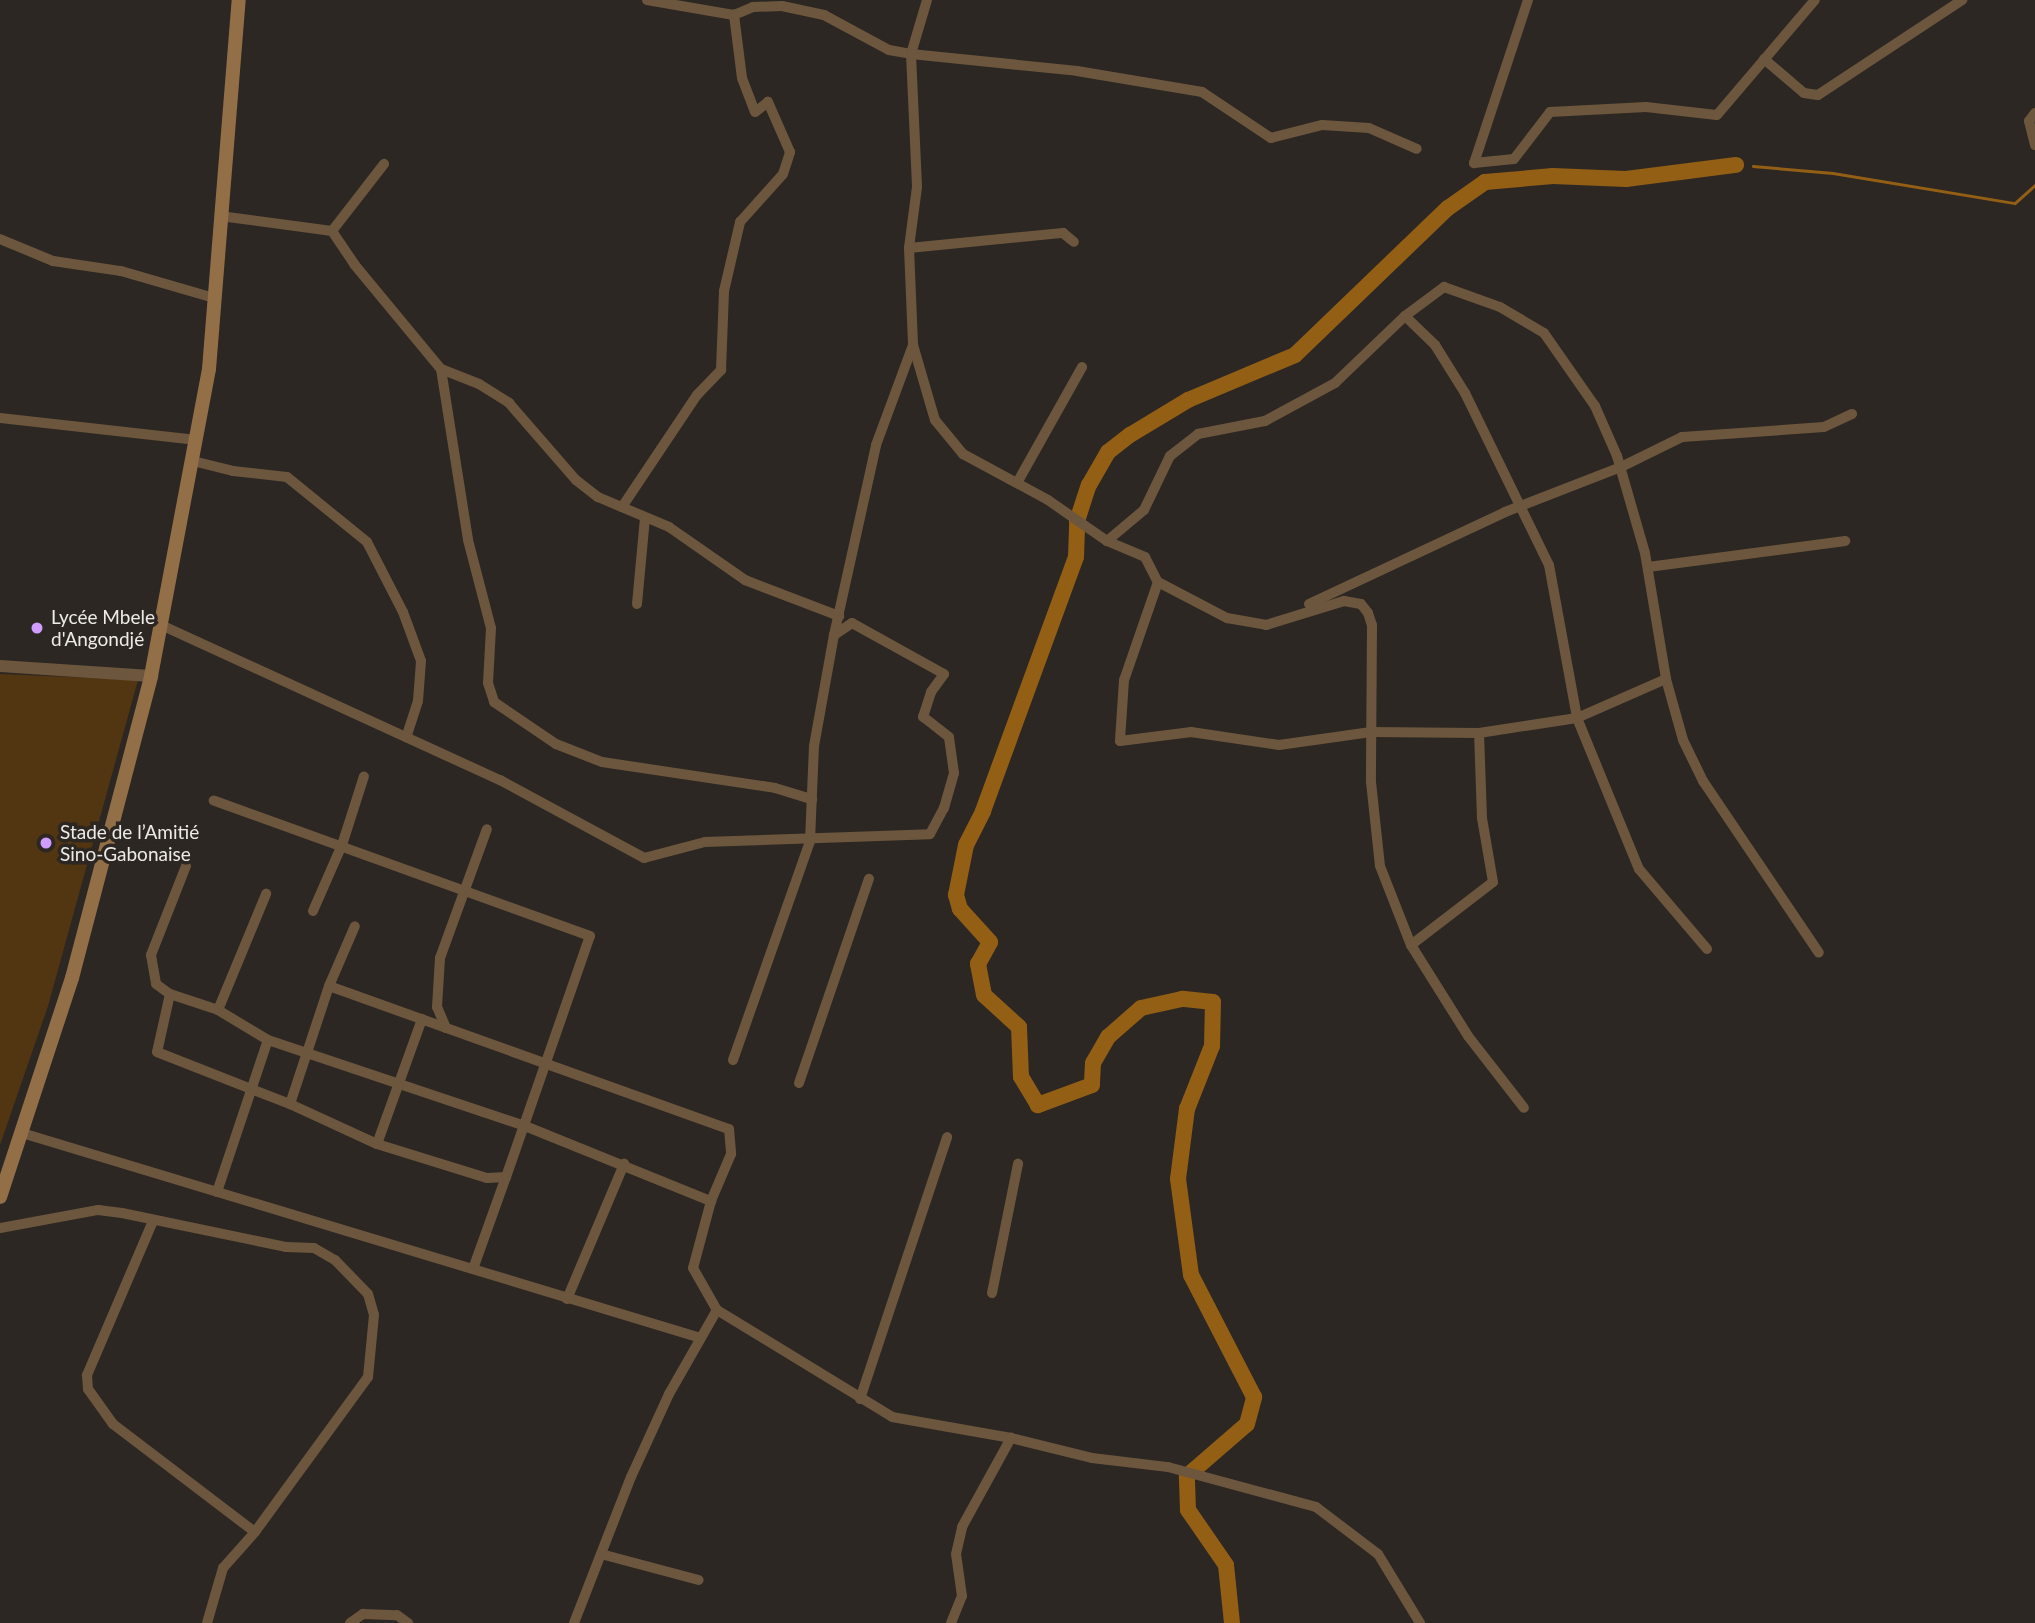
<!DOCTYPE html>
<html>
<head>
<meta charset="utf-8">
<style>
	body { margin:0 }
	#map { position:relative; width:2035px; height:1623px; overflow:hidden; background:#2c2722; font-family:Lato,sans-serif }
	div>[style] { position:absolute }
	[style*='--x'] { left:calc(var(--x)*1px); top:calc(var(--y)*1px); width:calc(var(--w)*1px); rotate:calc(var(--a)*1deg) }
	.green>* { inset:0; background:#523612 }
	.stream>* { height:2.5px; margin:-1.25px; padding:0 1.25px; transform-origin:1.25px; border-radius:1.25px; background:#925f15 }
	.river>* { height:16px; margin:-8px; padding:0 8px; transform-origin:8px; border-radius:8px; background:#925f15 }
	.minor>* { height:10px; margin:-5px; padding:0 5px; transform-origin:5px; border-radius:5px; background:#6c563d }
	.tertiary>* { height:12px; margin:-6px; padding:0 6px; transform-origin:6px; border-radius:6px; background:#6c563d }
	.secondary>* { height:14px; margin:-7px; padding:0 7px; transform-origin:7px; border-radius:7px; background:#926f46 }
	.dots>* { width:19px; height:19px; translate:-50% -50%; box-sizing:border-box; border:4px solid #2c2722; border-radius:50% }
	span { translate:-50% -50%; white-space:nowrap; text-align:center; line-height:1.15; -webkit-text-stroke:7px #2c2722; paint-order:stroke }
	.poi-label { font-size:19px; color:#eeebe7 }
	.left { translate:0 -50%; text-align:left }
</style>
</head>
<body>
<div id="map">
	<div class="green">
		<div style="clip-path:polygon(0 674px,138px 680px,48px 1006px,0 1145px)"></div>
	</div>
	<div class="stream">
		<div style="--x:1753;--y:166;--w:80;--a:5"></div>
		<div style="--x:1833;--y:173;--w:184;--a:9.4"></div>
		<div style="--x:2015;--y:203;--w:27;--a:-42"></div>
	</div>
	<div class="river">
		<div style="--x:1232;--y:1623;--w:58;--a:-95.9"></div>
		<div style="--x:1226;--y:1565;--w:67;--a:-124.6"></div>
		<div style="--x:1188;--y:1510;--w:34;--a:-92"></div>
		<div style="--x:1187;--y:1476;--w:79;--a:-40.9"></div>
		<div style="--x:1247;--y:1424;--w:28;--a:-75"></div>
		<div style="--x:1254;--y:1397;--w:137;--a:-117.3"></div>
		<div style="--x:1191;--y:1275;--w:97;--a:-97.7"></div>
		<div style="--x:1178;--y:1179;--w:71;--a:-82.7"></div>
		<div style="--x:1187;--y:1109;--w:68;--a:-68.4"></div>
		<div style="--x:1212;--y:1046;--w:44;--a:-88.7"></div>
		<div style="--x:1213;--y:1002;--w:31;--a:-174"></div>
		<div style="--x:1182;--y:999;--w:42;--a:167.6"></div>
		<div style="--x:1141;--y:1008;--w:44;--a:138.7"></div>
		<div style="--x:1108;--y:1037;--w:30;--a:120"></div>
		<div style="--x:1093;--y:1063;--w:22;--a:93"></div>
		<div style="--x:1092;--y:1085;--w:58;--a:159.7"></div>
		<div style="--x:1038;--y:1105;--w:33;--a:-121"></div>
		<div style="--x:1021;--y:1077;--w:50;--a:-92.3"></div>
		<div style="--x:1019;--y:1027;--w:47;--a:-137.6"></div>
		<div style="--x:984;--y:995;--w:32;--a:-101"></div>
		<div style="--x:978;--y:964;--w:25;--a:-61"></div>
		<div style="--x:990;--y:942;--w:45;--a:-132.3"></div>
		<div style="--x:960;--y:909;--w:15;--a:-106"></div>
		<div style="--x:956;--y:895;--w:51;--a:-78.7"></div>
		<div style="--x:966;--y:845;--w:38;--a:-63"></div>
		<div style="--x:983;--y:811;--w:270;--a:-69.9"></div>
		<div style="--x:1076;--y:557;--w:36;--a:-88"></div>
		<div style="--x:1077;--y:521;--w:38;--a:-72"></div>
		<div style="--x:1089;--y:485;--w:38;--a:-60"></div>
		<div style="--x:1108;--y:452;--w:28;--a:-38"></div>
		<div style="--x:1130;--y:435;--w:68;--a:-31.1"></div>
		<div style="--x:1188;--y:400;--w:116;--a:-22.8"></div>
		<div style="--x:1295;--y:355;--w:212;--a:-43.9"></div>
		<div style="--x:1448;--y:208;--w:45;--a:-35.1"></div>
		<div style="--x:1485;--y:182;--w:68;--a:-5"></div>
		<div style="--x:1553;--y:176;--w:73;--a:2.4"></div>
		<div style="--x:1626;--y:179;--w:111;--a:-7.3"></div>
	</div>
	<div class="minor">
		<div style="--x:647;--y:0;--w:88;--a:9.8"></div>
		<div style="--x:734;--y:15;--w:21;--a:-23"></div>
		<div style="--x:753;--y:7;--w:29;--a:-2"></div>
		<div style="--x:782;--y:6;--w:43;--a:12.1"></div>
		<div style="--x:824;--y:15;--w:74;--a:28.3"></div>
		<div style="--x:889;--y:50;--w:22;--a:10"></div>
		<div style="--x:911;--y:54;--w:133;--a:87.4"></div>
		<div style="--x:917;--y:187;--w:62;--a:97.5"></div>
		<div style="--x:909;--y:248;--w:97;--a:87.6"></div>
		<div style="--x:913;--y:345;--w:78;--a:73.7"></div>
		<div style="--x:935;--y:420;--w:44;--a:50.5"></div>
		<div style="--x:963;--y:454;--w:97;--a:28.4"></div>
		<div style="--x:1048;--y:500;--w:72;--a:34.8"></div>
		<div style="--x:1107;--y:541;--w:48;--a:-40"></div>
		<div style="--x:1144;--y:510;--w:60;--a:-64.3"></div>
		<div style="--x:1170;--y:456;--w:36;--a:-38"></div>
		<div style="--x:1198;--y:434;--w:68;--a:-11"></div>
		<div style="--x:1265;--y:421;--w:80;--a:-28.5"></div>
		<div style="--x:1335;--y:383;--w:97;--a:-43.7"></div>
		<div style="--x:1405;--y:316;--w:49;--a:-36.6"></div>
		<div style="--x:1444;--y:287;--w:59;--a:19.7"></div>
		<div style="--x:1500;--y:307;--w:51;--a:30.6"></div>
		<div style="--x:1544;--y:333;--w:89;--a:55.1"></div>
		<div style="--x:1595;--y:406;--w:55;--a:66.3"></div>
		<div style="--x:1617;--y:456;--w:101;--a:73.9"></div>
		<div style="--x:1645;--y:553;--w:128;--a:80.5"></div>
		<div style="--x:1666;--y:679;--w:63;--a:74.4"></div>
		<div style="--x:1683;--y:740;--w:46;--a:64"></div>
		<div style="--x:1703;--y:781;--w:207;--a:56"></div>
		<div style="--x:927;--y:0;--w:56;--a:106.5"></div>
		<div style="--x:911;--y:54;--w:167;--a:5.8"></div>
		<div style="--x:1077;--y:71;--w:127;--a:9.5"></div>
		<div style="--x:1202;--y:92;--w:83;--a:33.7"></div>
		<div style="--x:1271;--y:138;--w:53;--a:-14.3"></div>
		<div style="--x:1322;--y:125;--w:47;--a:3.7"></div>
		<div style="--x:1369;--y:128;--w:52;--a:23.6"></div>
		<div style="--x:1528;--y:0;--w:172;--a:108.3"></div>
		<div style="--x:1474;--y:163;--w:40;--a:-5.7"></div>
		<div style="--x:1514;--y:159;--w:59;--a:-52.5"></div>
		<div style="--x:1550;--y:112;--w:96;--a:-3"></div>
		<div style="--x:1646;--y:107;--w:71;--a:6.4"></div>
		<div style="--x:1717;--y:115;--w:151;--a:-49.6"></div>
		<div style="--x:1764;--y:59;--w:52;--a:40.4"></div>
		<div style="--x:1804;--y:93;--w:14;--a:8"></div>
		<div style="--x:1818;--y:95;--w:173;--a:-33.4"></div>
		<div style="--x:2035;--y:113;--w:10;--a:127"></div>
		<div style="--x:2029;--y:121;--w:25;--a:76"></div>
		<div style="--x:220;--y:216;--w:113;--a:7.6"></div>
		<div style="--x:332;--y:231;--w:40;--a:56"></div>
		<div style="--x:354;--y:264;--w:136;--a:50.4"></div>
		<div style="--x:441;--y:369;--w:173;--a:81"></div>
		<div style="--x:468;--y:540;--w:91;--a:75.4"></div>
		<div style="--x:491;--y:628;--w:55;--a:93.1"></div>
		<div style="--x:488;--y:683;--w:20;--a:72"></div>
		<div style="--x:494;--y:702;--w:75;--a:34.1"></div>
		<div style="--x:556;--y:744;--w:49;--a:21.4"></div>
		<div style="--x:602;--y:762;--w:175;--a:8.5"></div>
		<div style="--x:775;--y:788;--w:39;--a:17"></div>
		<div style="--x:332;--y:231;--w:85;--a:-52.2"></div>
		<div style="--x:0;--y:239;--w:57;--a:22.5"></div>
		<div style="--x:53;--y:261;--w:69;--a:8.4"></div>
		<div style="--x:121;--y:271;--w:97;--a:16.2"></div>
		<div style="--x:909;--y:248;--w:155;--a:-5.6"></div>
		<div style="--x:1063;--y:233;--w:14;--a:39"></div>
		<div style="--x:1405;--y:316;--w:42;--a:44"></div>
		<div style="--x:1435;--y:345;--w:57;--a:58"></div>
		<div style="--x:1465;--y:393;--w:191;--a:64"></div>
		<div style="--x:1549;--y:565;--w:156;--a:79.6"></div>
		<div style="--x:1577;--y:718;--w:163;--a:67.7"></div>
		<div style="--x:1639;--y:869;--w:105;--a:49.6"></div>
		<div style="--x:441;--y:369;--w:41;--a:21.5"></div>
		<div style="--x:479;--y:384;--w:36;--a:32"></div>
		<div style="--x:509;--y:403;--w:102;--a:49"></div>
		<div style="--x:576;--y:480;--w:28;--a:38"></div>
		<div style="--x:598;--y:497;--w:77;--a:22.9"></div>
		<div style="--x:669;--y:527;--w:93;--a:34.9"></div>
		<div style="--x:745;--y:580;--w:101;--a:21"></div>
		<div style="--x:0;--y:418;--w:198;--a:6.4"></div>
		<div style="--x:193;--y:461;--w:41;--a:14"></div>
		<div style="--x:233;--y:471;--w:54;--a:6.3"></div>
		<div style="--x:287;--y:477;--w:103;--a:39.1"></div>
		<div style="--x:367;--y:542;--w:79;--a:62.8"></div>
		<div style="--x:403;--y:612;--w:52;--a:69.8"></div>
		<div style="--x:421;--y:661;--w:40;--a:94.3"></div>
		<div style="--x:418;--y:701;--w:38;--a:108"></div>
		<div style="--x:1017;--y:483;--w:133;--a:-60.7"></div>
		<div style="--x:622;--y:507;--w:135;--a:-56.2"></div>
		<div style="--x:697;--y:395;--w:35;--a:-46"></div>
		<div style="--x:721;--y:370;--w:79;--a:-87.8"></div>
		<div style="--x:724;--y:291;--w:71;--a:-76.9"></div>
		<div style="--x:740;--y:222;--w:64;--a:-48.1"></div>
		<div style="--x:783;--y:174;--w:23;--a:-72"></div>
		<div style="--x:790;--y:152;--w:55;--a:-113.7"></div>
		<div style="--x:768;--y:102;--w:16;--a:142"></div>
		<div style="--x:755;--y:112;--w:36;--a:-111"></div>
		<div style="--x:742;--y:78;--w:64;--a:-97.2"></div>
		<div style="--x:1107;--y:541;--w:41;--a:22.8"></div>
		<div style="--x:1145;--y:557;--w:28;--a:63"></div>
		<div style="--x:1158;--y:582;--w:78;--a:27.6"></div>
		<div style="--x:1227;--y:618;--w:40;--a:10"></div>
		<div style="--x:1266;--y:625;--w:82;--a:-17.1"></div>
		<div style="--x:1344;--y:601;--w:17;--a:10"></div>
		<div style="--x:1361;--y:604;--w:11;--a:52"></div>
		<div style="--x:1368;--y:613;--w:13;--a:72"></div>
		<div style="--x:1372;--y:625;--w:157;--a:90.4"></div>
		<div style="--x:1371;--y:782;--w:84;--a:83.9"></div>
		<div style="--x:1380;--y:866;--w:85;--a:68.6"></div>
		<div style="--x:1411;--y:945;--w:107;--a:57.9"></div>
		<div style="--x:1468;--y:1036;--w:91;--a:52.1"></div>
		<div style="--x:1648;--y:567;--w:199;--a:-7.5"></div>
		<div style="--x:1158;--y:582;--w:104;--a:109.1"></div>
		<div style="--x:1124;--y:680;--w:61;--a:93.8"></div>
		<div style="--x:1120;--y:741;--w:72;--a:-7.2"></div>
		<div style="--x:1191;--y:732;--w:89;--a:8.4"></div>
		<div style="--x:1279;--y:745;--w:93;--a:-8"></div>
		<div style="--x:1371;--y:732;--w:108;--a:0.5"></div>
		<div style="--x:1479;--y:733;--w:99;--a:-8.7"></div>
		<div style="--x:1577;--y:718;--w:97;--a:-23.7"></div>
		<div style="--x:637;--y:604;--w:87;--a:-84.7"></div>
		<div style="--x:1309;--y:604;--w:217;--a:-25.1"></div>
		<div style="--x:1505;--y:512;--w:124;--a:-21.2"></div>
		<div style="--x:1621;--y:467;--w:68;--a:-26.2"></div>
		<div style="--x:1682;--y:437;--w:142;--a:-4"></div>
		<div style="--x:1824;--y:427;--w:31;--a:-25"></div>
		<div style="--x:161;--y:625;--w:373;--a:24.6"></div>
		<div style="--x:500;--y:780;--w:164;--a:28.4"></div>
		<div style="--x:644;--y:858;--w:63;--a:-14.7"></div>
		<div style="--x:705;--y:842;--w:225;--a:-2"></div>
		<div style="--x:930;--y:834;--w:30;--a:-62"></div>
		<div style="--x:944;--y:808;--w:36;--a:-74"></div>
		<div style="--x:954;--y:773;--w:36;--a:-98"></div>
		<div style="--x:949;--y:737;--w:33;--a:-142"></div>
		<div style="--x:923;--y:717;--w:26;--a:-72"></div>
		<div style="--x:931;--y:692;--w:22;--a:-54"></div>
		<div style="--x:944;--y:674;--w:105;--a:-151"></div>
		<div style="--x:852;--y:623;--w:22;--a:146"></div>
		<div style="--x:186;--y:866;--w:96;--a:111.5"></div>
		<div style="--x:151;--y:955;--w:29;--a:80"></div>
		<div style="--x:156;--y:984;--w:17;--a:36"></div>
		<div style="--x:170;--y:994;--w:51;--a:18.4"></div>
		<div style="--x:218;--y:1010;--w:58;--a:31"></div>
		<div style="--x:268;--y:1040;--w:271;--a:18.5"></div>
		<div style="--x:525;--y:1126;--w:201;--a:22"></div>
		<div style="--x:313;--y:911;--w:72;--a:-66.3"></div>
		<div style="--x:342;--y:845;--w:72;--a:-72.3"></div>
		<div style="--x:1411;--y:945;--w:103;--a:-37.5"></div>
		<div style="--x:1493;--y:882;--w:65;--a:-99.8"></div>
		<div style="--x:1482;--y:818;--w:85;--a:-92"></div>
		<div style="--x:329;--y:986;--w:425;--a:19.7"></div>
		<div style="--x:729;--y:1129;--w:25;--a:85"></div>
		<div style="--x:731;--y:1154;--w:51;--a:113.1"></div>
		<div style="--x:711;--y:1201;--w:69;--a:105"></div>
		<div style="--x:693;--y:1268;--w:48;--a:60.3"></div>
		<div style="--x:170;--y:994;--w:59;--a:102.6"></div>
		<div style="--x:157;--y:1052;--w:143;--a:21.4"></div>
		<div style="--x:290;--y:1104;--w:96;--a:24.7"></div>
		<div style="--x:377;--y:1144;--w:115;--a:17.2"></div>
		<div style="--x:487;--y:1178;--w:19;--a:-3"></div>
		<div style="--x:506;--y:1177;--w:255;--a:-70.8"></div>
		<div style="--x:590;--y:936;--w:400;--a:-160.2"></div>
		<div style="--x:218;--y:1010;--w:126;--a:-67.5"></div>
		<div style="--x:446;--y:1028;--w:23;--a:-113"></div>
		<div style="--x:437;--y:1007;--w:49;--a:-86.5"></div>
		<div style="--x:440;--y:958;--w:137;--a:-70"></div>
		<div style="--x:733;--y:1060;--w:232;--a:-70.6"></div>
		<div style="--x:810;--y:841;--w:95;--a:-87.6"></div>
		<div style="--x:814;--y:746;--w:113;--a:-79.8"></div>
		<div style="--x:834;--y:635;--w:195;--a:-77.5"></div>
		<div style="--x:876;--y:445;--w:107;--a:-69.7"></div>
		<div style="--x:799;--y:1083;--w:216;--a:-71.1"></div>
		<div style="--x:290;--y:1104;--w:124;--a:-71.7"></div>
		<div style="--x:329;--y:986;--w:65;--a:-66.6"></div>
		<div style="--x:22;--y:1133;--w:709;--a:16.8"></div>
		<div style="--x:377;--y:1144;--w:133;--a:-70.2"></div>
		<div style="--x:217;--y:1192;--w:160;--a:-71.5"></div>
		<div style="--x:153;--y:1221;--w:168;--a:113.2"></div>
		<div style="--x:87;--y:1375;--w:14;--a:86"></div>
		<div style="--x:88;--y:1389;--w:43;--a:54.5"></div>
		<div style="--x:113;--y:1424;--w:178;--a:37.3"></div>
		<div style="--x:0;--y:1228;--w:100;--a:-10.4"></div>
		<div style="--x:98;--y:1210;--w:24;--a:7"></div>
		<div style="--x:122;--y:1213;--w:167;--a:11.7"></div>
		<div style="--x:286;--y:1247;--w:28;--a:2"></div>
		<div style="--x:314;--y:1248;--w:24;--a:30"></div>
		<div style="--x:335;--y:1260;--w:47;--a:45.9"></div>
		<div style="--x:368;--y:1294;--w:22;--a:74"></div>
		<div style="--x:374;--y:1315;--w:62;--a:95.5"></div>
		<div style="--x:368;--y:1377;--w:192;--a:126.1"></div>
		<div style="--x:255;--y:1532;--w:48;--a:131.6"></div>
		<div style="--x:223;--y:1568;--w:57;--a:106.2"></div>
		<div style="--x:473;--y:1269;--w:98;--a:-70.3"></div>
		<div style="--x:992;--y:1293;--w:132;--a:-78.6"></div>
		<div style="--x:567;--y:1299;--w:147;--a:-67.1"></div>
		<div style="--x:860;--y:1399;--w:276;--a:-71.6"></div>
		<div style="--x:601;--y:1554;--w:101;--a:14.9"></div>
		<div style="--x:350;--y:1623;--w:16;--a:-35"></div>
		<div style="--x:363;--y:1614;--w:34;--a:2"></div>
		<div style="--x:397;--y:1615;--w:14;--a:36"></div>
		<div style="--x:574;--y:1623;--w:157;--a:-68.7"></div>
		<div style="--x:631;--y:1477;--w:91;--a:-65.4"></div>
		<div style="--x:669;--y:1394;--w:97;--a:-60.3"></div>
		<div style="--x:717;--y:1310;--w:205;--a:31.4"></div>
		<div style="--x:892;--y:1417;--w:121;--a:10"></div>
		<div style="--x:1011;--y:1438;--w:83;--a:13.9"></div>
		<div style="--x:1092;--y:1458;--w:77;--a:6.8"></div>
		<div style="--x:1168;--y:1467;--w:153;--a:15.1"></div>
		<div style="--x:1316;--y:1507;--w:78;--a:37.2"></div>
		<div style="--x:1378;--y:1554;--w:81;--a:58.7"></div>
		<div style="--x:951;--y:1623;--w:29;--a:-68"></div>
		<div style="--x:962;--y:1596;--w:42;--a:-98.1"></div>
		<div style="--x:956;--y:1554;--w:28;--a:-77"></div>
		<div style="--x:962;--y:1527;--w:102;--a:-61.2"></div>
	</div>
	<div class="tertiary">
		<div style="--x:0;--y:666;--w:151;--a:3.8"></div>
	</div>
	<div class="secondary">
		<div style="--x:0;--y:1197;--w:231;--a:-71.8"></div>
		<div style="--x:72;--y:978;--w:312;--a:-75.3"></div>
		<div style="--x:151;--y:676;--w:312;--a:-79.3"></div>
		<div style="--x:209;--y:369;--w:370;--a:-85.4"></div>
	</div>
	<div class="dots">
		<div style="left:37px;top:628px;background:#d09dff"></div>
		<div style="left:46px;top:843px;background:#d09dff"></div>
	</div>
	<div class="poi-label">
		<span class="left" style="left:51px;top:628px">Lycée Mbele<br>d'Angondjé</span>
		<span class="left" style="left:60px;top:843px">Stade de l’Amitié<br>Sino-Gabonaise</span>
	</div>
</div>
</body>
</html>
